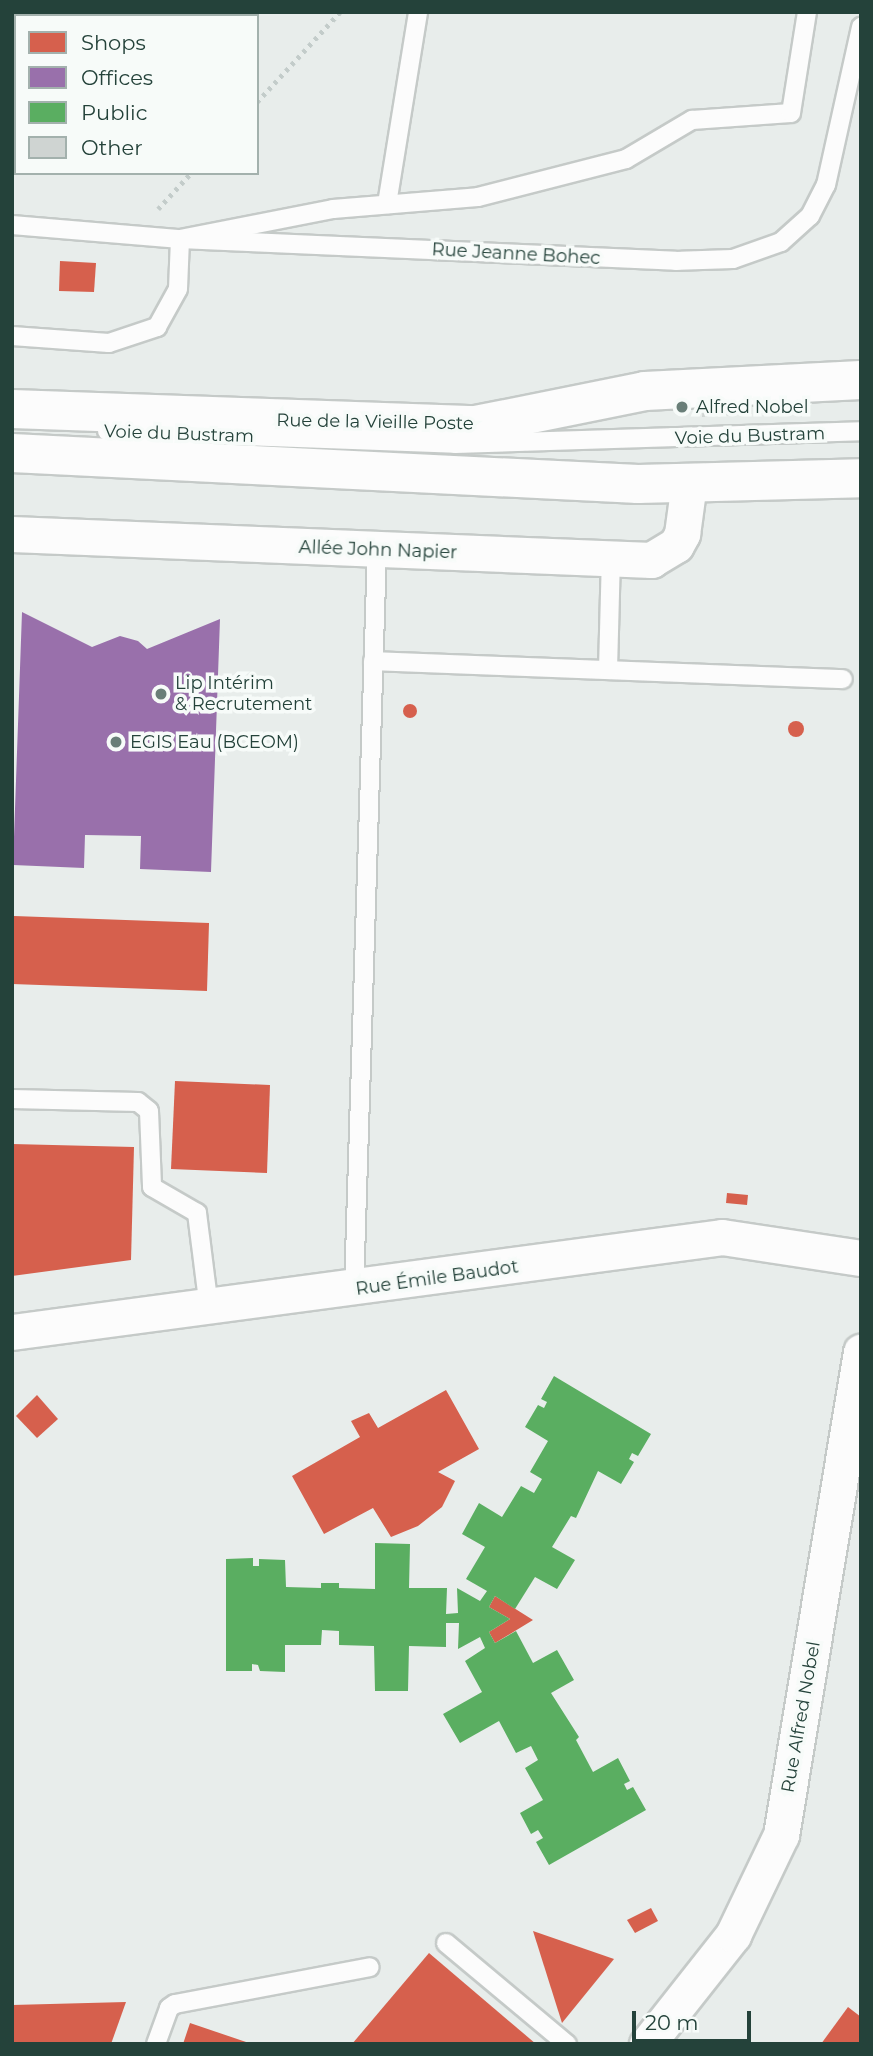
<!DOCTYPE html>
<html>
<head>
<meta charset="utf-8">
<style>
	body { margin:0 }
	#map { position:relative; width:873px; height:2056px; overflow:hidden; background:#e8edeb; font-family:Montserrat,sans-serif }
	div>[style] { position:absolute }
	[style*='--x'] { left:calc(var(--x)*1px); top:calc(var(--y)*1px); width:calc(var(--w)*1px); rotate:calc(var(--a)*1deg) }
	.green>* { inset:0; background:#d1e6d8 }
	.shops>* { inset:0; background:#d6604d }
	.round { border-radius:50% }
	.offices>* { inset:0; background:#9970ab }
	.public>* { inset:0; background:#5aae61 }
	.building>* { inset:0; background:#cfd4d2 }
	.path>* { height:4.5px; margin-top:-2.25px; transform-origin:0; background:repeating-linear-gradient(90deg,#c3ccca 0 3.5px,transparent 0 8.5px) }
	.roads { filter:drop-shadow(2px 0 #c5cac8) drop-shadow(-2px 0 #c5cac8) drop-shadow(0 2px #c5cac8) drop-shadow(0 -2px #c5cac8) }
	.service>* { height:18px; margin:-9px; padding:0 9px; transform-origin:9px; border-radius:9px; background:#fcfcfc }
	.minor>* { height:35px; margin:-17.5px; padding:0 17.5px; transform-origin:17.5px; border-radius:17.5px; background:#fcfcfc }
	.secondary>* { height:38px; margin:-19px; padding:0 19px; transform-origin:19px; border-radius:19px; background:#fcfcfc }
	.dots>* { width:19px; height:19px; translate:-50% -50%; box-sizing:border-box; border:4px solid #f7fbf9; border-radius:50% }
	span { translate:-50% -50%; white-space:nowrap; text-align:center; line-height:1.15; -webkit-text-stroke:7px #f7fbf9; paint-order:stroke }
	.street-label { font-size:18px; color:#24423a }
	.poi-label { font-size:18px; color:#24423a }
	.left { translate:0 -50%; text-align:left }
	.frame { position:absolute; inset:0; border:14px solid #24423a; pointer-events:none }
	.legend { position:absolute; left:14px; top:14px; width:245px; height:161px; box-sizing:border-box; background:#f7fbf9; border:2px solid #a3b1ad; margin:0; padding:9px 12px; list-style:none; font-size:21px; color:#24423a }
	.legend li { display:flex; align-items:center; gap:14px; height:35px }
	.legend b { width:35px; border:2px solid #a3b1ad }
	.scale { position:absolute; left:632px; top:2011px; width:119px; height:32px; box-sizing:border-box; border:4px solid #24423a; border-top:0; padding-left:9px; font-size:21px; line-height:24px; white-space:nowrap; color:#24423a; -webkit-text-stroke:5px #f7fbf9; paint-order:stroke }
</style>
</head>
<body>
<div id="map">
	<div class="green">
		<div style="clip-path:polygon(12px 12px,253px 12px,16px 16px,16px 20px)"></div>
	</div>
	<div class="shops">
		<div style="clip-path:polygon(60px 261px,96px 263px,94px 292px,59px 291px)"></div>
		<div class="round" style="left:403px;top:704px;width:14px;height:14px"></div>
		<div class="round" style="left:788px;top:721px;width:16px;height:16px"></div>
		<div style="clip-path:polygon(14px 916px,209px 923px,207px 991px,12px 984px)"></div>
		<div style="clip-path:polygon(175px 1081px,270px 1085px,267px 1173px,171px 1169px)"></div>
		<div style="clip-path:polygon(12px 1144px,134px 1147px,131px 1260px,12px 1276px)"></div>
		<div style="clip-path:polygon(727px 1193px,748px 1195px,747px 1205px,726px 1203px)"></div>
		<div style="clip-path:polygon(446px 1390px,479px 1449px,438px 1472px,455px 1481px,442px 1507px,418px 1526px,391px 1537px,373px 1508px,324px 1534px,292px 1476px,360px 1437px,351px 1421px,369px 1413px,378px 1428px)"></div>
		<div style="clip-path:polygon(37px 1395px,58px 1419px,37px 1438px,16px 1416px)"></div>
		<div style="clip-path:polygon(495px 1596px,533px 1620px,495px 1643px,489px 1632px,510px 1619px,489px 1607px)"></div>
		<div style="clip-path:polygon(651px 1908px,658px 1921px,635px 1933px,627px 1920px)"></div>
		<div style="clip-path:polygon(533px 1931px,614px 1959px,562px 2023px)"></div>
		<div style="clip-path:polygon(429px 1953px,536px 2044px,352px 2044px)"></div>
		<div style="clip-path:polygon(126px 2002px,111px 2044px,12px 2044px,12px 2005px)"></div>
		<div style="clip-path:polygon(848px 2007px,861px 2017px,861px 2044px,821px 2044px)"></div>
		<div style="clip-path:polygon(190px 2023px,249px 2043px,249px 2044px,183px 2044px)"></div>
	</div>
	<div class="offices">
		<div style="clip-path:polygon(22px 612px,92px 647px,120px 636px,138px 641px,147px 649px,220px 619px,211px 872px,140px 869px,141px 836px,85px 835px,84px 868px,13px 865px)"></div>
	</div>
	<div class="public">
		<div style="clip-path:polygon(554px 1376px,651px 1434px,638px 1456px,632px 1453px,629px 1459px,634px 1462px,621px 1484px,598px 1471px,576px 1518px,571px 1516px,552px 1547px,575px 1560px,557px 1589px,535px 1577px,515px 1609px,495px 1596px,489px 1607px,510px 1619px,489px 1632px,495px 1643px,516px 1631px,533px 1663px,557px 1650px,574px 1680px,551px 1693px,579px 1737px,576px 1740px,593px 1772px,618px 1758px,630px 1781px,624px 1784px,627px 1790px,633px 1787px,646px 1810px,549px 1865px,536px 1842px,543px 1838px,538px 1830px,531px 1834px,520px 1813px,543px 1800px,525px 1768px,538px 1760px,531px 1746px,516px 1753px,499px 1721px,460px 1743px,443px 1714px,482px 1692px,465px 1661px,485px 1648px,480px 1637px,458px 1649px,459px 1623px,446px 1623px,446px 1647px,409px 1646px,408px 1691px,375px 1691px,374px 1646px,339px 1645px,339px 1631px,322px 1630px,321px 1645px,285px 1645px,285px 1672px,260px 1671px,258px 1665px,252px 1664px,252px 1671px,226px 1671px,226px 1559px,253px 1558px,253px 1566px,259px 1566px,259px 1559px,285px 1560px,286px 1587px,321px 1588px,321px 1583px,339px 1583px,339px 1588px,375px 1589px,375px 1543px,410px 1544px,409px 1588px,447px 1588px,446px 1614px,458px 1613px,457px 1588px,480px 1601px,487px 1591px,466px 1579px,485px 1547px,462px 1534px,479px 1503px,502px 1517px,521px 1486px,534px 1493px,542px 1479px,530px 1472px,548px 1441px,525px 1427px,538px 1405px,544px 1408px,547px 1402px,541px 1399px)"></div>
	</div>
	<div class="building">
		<div style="clip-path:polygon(752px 404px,752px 414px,702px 417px,703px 406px)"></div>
	</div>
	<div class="path">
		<div style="--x:257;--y:102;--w:122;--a:-47.3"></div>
		<div style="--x:158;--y:209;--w:49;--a:-47.5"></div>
	</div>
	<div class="roads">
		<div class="service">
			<div style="--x:387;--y:204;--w:194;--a:-80.8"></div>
			<div style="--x:12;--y:225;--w:169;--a:4.8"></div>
			<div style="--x:180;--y:239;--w:496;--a:2.5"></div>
			<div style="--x:676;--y:261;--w:57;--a:-2"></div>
			<div style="--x:733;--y:259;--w:51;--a:-19.5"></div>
			<div style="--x:781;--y:242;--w:39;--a:-42"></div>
			<div style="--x:810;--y:216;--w:35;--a:-63"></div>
			<div style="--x:826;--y:185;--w:162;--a:-77.5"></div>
			<div style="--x:12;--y:336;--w:97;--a:4.1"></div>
			<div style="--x:109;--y:343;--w:51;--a:-18.4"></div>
			<div style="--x:157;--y:327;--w:43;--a:-61.1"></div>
			<div style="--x:178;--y:289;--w:50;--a:-87.7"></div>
			<div style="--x:180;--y:239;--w:156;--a:-11.1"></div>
			<div style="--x:333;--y:209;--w:145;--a:-4.7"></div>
			<div style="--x:478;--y:197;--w:153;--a:-14.4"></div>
			<div style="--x:626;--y:159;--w:77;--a:-30.6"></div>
			<div style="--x:692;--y:120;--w:99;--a:-4"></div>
			<div style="--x:791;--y:113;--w:102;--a:-81"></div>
			<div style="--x:107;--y:431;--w:348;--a:2.1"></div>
			<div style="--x:455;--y:444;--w:406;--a:-1.8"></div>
			<div style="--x:373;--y:661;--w:470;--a:2.2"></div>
			<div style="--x:608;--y:670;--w:111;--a:-88.5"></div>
			<div style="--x:12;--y:1099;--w:126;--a:1.4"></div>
			<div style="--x:138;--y:1102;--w:14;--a:39"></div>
			<div style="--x:149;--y:1111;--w:76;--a:87.7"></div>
			<div style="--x:152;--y:1187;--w:52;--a:30"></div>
			<div style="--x:197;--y:1213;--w:96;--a:82.8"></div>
			<div style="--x:354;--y:1289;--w:739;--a:-88.22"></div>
			<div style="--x:446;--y:1943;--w:158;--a:39.9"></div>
			<div style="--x:156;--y:2044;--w:38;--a:-70"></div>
			<div style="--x:169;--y:2008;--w:7;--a:-34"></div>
			<div style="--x:175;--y:2004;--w:198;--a:-10.7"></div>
		</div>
		<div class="minor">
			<div style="--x:12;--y:534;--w:640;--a:2.33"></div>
			<div style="--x:651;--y:560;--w:29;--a:-31"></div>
			<div style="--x:676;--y:545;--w:13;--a:-61"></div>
			<div style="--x:682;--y:534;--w:51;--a:-82.2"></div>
			<div style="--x:12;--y:1332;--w:716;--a:-7.62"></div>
			<div style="--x:722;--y:1237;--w:141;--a:8.6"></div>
			<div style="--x:647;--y:2044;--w:139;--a:-51.7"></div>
			<div style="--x:733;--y:1935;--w:111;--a:-64.4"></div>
			<div style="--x:781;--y:1835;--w:490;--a:-80.6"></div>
		</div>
		<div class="secondary">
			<div style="--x:12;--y:409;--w:464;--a:2"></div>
			<div style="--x:476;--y:425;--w:172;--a:-11.4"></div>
			<div style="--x:645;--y:391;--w:216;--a:-2.9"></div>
			<div style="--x:12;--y:453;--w:627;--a:2.84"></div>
			<div style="--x:638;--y:484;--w:223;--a:-1.5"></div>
		</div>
	</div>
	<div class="dots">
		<div style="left:682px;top:407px;background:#697e78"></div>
		<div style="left:161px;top:694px;background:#697e78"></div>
		<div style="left:116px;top:742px;background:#697e78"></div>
	</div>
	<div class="street-label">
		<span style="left:516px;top:254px;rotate:3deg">Rue Jeanne Bohec</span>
		<span style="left:375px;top:422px;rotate:1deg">Rue de la Vieille Poste</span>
		<span style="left:179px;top:434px;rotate:2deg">Voie du Bustram</span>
		<span style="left:750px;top:436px;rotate:-2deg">Voie du Bustram</span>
		<span style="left:378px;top:550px;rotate:2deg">Allée John Napier</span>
		<span style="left:437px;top:1278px;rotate:-8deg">Rue Émile Baudot</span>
		<span style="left:801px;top:1717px;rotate:-80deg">Rue Alfred Nobel</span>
	</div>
	<div class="poi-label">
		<span class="left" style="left:696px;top:407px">Alfred Nobel</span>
		<span class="left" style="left:175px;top:694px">Lip Intérim<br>&amp; Recrutement</span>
		<span class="left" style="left:130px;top:742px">EGIS Eau (BCEOM)</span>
	</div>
	<div class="frame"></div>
	<ul class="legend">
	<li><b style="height:19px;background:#d6604d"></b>Shops</li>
	<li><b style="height:19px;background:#9970ab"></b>Offices</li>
	<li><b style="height:19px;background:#5aae61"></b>Public</li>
	<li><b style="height:19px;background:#cfd4d2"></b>Other</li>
	</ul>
	<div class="scale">20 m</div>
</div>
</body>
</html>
